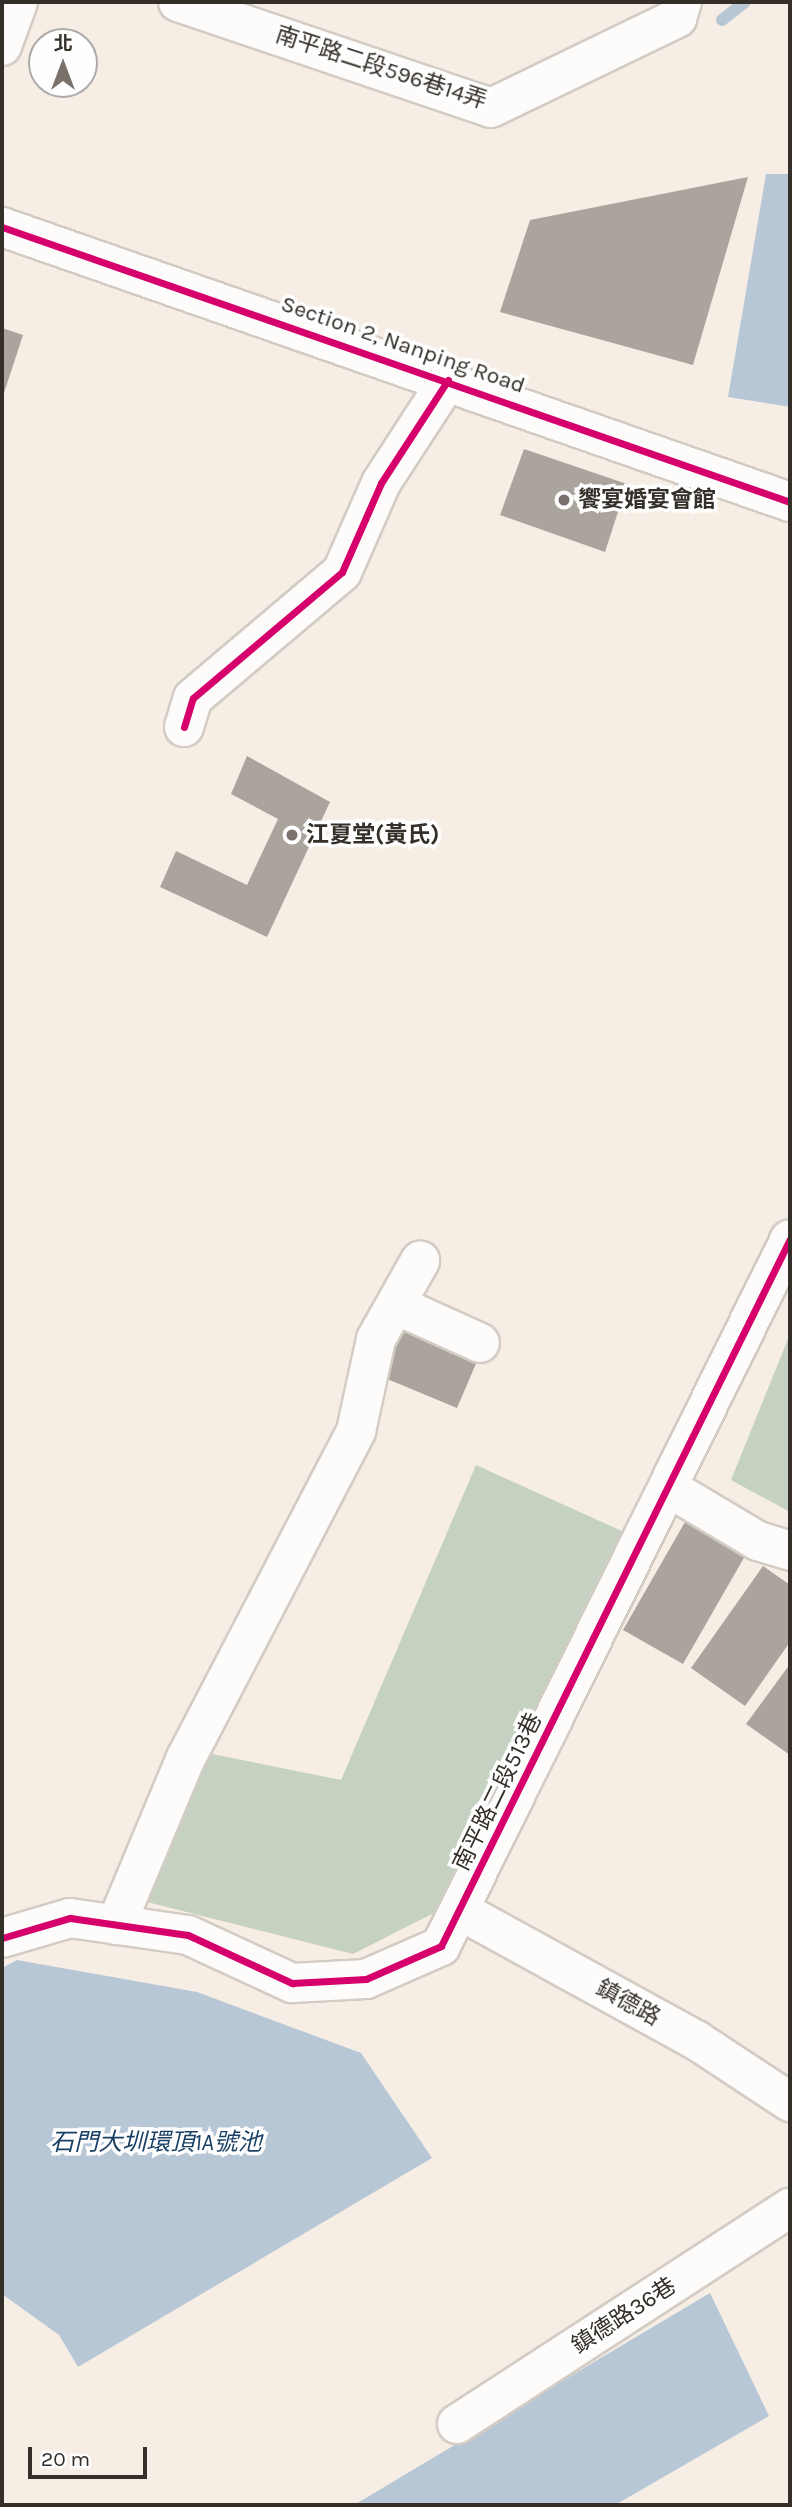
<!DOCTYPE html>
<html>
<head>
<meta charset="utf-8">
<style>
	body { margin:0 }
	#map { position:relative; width:792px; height:2507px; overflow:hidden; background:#f6eee5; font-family:Karla,"Noto Sans TC",sans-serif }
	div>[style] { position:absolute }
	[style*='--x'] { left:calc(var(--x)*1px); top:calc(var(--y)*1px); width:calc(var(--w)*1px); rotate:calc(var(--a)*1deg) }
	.forest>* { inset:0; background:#c6d2c1 }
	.water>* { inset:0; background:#b8c7d6 }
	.stream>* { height:12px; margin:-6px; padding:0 6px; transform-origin:6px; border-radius:6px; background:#b8c7d6 }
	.building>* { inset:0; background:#aaa49d }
	.roads { filter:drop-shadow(2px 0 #d3ccc5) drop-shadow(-2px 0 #d3ccc5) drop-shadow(0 2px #d3ccc5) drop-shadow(0 -2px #d3ccc5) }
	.minor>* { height:38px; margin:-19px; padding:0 19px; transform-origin:19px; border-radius:19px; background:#fefcfb }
	.cycleway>* { height:7px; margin:-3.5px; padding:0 3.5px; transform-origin:3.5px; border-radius:3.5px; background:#d6006c }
	.dots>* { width:19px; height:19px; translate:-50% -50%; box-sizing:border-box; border:4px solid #fefefe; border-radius:50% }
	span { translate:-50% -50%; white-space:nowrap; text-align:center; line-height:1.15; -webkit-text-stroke:7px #fefefe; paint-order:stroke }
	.street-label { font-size:23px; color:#342f29 }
	.poi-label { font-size:23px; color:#342f29; font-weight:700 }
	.left { translate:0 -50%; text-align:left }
	.water-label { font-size:24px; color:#1a4065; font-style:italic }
	.frame { position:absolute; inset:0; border:4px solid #342f29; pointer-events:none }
	.north { position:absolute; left:28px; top:28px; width:70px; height:70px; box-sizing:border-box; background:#fefefe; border:2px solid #adaba9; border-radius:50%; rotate:0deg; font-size:19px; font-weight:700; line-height:28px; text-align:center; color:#342f29 }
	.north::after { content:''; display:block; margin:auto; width:24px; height:32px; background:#78726b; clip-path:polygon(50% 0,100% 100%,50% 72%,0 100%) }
	.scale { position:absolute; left:28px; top:2447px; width:119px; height:32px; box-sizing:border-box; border:4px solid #342f29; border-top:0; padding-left:9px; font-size:21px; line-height:24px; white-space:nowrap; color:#342f29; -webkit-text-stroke:5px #fefefe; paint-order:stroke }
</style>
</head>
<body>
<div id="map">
	<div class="forest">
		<div style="clip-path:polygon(790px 1334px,790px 1512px,731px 1480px)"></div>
		<div style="clip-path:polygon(476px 1465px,624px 1532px,434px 1913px,353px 1954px,143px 1901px,207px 1753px,341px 1780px)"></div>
	</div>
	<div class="water">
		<div style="clip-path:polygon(766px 174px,790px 174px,790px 407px,728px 397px)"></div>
		<div style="clip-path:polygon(17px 1960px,197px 1992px,361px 2053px,432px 2158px,78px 2367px,59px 2335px,2px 2294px,2px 1968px)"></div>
		<div style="clip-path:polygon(710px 2293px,769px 2416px,615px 2505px,354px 2505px)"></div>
	</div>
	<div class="stream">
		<div style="--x:722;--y:20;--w:29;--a:-38"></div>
	</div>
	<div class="building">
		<div style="clip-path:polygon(748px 177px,693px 365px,500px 312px,530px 220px)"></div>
		<div style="clip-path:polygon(2px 328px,23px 335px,2px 399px)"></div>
		<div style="clip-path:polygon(524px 449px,627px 484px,605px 552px,500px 515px)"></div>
		<div style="clip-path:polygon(247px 756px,330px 802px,267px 937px,160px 887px,176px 851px,247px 885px,278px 819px,231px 794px)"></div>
		<div style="clip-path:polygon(401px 1319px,481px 1352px,457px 1408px,380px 1376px)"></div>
		<div style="clip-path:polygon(689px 1515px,749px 1549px,683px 1664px,623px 1630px)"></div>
		<div style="clip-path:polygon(763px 1566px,790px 1585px,790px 1642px,745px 1706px,691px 1668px)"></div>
		<div style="clip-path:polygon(790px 1664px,790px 1755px,746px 1724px)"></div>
	</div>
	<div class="roads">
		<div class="minor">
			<div style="--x:178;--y:2;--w:330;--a:18.7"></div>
			<div style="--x:491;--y:108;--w:207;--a:-25.8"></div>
			<div style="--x:677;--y:18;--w:17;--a:-73"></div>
			<div style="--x:2;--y:46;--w:47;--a:-70"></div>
			<div style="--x:2;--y:227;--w:835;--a:19.24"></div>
			<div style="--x:184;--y:727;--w:30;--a:-73"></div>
			<div style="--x:193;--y:698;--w:195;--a:-40.2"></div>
			<div style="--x:342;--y:572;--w:97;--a:-66.3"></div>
			<div style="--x:381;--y:483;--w:123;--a:-57"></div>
			<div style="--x:396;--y:1305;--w:92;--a:24.3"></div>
			<div style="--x:669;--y:1488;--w:104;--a:30.8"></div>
			<div style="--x:758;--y:1541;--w:34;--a:17"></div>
			<div style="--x:461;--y:1911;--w:268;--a:28.8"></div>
			<div style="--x:696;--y:2040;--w:113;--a:33.4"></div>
			<div style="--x:116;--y:1925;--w:181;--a:-67.3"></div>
			<div style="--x:186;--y:1758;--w:369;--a:-62.5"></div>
			<div style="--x:356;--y:1431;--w:94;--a:-77.7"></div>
			<div style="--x:376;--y:1339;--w:90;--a:-60.6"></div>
			<div style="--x:2;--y:1938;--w:71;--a:-16.4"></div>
			<div style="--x:70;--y:1918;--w:119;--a:8.2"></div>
			<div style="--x:188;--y:1935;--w:115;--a:24.8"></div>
			<div style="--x:292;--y:1983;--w:74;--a:-3.1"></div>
			<div style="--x:366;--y:1979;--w:82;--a:-23.7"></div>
			<div style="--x:441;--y:1946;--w:788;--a:-63.73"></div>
			<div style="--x:457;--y:2424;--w:397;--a:-33"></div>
		</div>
	</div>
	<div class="cycleway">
		<div style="--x:2;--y:227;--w:835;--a:19.24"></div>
		<div style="--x:184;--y:727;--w:30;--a:-73"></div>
		<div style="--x:193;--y:698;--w:195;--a:-40.2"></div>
		<div style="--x:342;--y:572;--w:97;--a:-66.3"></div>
		<div style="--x:381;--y:483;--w:123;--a:-57"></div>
		<div style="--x:2;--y:1938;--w:71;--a:-16.4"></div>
		<div style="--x:70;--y:1918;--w:119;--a:8.2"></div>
		<div style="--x:188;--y:1935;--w:115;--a:24.8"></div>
		<div style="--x:292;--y:1983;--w:74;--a:-3.1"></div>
		<div style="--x:366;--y:1979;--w:82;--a:-23.7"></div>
		<div style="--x:441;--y:1946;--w:788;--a:-63.73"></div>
	</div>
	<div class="dots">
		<div style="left:564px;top:500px;background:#78726b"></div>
		<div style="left:292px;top:835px;background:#78726b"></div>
	</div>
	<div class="street-label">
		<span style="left:381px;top:68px;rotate:18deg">南平路二段596巷14弄</span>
		<span style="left:403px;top:345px;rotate:19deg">Section 2, Nanping Road</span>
		<span style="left:498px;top:1792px;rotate:-64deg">南平路二段513巷</span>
		<span style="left:628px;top:2003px;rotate:29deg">鎮德路</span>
		<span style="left:624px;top:2316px;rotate:-33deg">鎮德路36巷</span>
	</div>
	<div class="poi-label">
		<span class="left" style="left:578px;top:500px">饗宴婚宴會館</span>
		<span class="left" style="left:306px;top:835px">江夏堂(黃氏)</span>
	</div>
	<div class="water-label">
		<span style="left:156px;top:2143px">石門大圳環頂1A號池</span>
	</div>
	<div class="frame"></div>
	<div class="north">北</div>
	<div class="scale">20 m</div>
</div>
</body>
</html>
